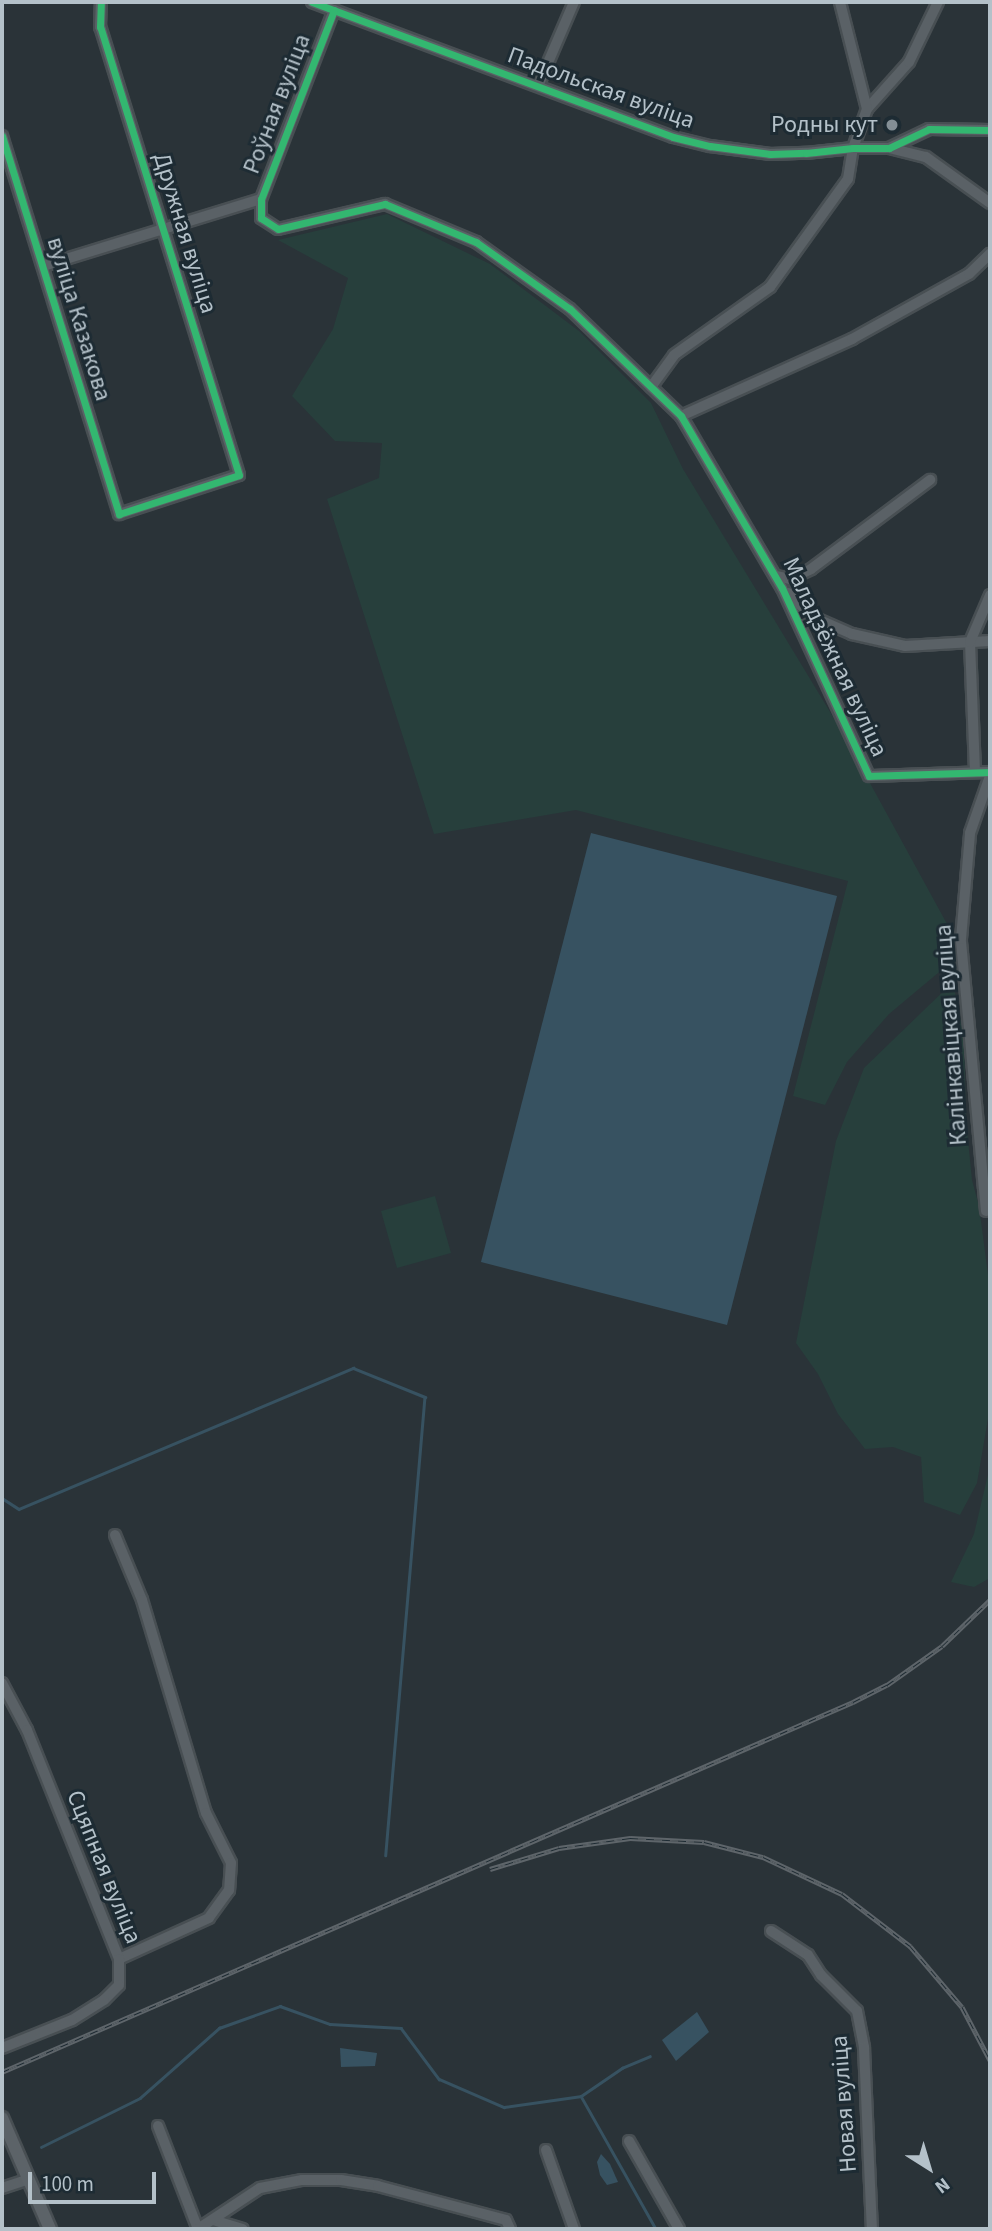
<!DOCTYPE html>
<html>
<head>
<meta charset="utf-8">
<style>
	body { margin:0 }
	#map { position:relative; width:992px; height:2231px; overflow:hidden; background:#2a3338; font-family:"Source Sans 3",sans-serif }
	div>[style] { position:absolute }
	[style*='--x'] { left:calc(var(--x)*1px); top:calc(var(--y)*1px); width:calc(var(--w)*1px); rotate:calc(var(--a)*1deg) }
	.green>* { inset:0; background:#273f3c }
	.water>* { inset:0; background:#375261 }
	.stream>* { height:2.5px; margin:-1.25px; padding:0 1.25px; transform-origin:1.25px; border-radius:1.25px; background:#375261 }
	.roads { filter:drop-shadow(2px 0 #484f53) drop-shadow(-2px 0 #484f53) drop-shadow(0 2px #484f53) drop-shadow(0 -2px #484f53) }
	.minor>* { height:10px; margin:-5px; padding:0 5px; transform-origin:5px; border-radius:5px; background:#5a6166 }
	.major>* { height:12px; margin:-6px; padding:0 6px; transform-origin:6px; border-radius:6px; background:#5c6368 }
	.rail>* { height:5px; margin-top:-2.5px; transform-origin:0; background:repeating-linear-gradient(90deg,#1d2b33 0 8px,#5e656a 0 16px); box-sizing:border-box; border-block:2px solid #5e656a }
	.cycleway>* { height:7px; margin:-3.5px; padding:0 3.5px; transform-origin:3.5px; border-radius:3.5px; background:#33b770 }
	.dots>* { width:19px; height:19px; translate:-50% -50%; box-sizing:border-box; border:4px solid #1d2b33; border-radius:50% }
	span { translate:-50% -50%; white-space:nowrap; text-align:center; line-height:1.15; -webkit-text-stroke:6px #1d2b33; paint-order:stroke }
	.street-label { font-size:24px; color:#b4c1c9 }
	.poi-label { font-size:24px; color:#b4c1c9 }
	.right { translate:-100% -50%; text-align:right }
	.frame { position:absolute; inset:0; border:4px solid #b4c1c9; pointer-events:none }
	.north { position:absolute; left:894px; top:2133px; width:70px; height:70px; -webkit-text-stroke:5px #1d2b33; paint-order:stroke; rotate:143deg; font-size:19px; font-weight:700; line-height:28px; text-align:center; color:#b4c1c9 }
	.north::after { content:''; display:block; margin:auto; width:24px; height:32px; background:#b4c1c9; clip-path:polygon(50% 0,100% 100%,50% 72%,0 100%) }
	.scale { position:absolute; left:28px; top:2172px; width:128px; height:32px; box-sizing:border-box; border:4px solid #b4c1c9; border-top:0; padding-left:9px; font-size:21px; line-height:24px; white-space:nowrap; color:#b4c1c9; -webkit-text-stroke:5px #1d2b33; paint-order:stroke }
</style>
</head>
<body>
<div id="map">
	<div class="green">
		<div style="clip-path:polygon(387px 214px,490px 264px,579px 331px,651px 403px,683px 469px,841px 730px,952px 933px,950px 963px,889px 1014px,847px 1062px,825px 1105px,793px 1096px,848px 881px,576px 810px,434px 834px,327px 499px,379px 478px,382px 443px,335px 441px,292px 396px,333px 329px,348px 278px,278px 240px)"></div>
		<div style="clip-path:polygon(953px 982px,964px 1039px,966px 1120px,972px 1180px,979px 1206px,990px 1290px,990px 1407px,977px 1483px,960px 1515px,924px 1502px,921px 1457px,893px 1447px,865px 1449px,838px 1414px,818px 1374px,796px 1343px,836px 1141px,864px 1068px)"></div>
		<div style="clip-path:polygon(435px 1196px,451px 1253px,397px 1268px,381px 1211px)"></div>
		<div style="clip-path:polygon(990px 1466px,990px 1578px,974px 1587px,951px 1582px,974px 1534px)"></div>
	</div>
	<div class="water">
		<div style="clip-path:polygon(591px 833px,837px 896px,727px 1325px,481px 1262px)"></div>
		<div style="clip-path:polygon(697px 2012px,709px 2032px,676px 2061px,662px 2040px)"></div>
		<div style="clip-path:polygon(340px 2048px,377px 2053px,375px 2066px,341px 2067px)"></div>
		<div style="clip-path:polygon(601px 2154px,610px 2164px,618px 2182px,607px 2185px,600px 2175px,597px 2162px)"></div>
	</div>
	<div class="stream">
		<div style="--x:2;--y:1498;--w:20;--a:33"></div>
		<div style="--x:19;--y:1509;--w:363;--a:-22.9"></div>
		<div style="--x:353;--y:1368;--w:78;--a:21.9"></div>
		<div style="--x:425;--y:1397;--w:460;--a:94.9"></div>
		<div style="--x:581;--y:2096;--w:153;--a:60.6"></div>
		<div style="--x:41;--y:2147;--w:110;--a:-26.3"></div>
		<div style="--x:140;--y:2098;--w:106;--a:-41.5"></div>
		<div style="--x:219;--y:2028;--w:65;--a:-19.8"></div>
		<div style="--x:280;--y:2006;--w:53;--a:19.8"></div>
		<div style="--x:330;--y:2024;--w:71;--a:3.2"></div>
		<div style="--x:401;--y:2028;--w:64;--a:53.3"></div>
		<div style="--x:439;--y:2079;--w:71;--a:23.3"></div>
		<div style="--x:504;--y:2107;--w:78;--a:-8.1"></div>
		<div style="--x:581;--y:2096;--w:50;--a:-34.3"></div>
		<div style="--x:622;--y:2068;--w:30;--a:-23"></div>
	</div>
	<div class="roads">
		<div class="minor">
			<div style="--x:312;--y:2;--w:385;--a:20.5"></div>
			<div style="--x:673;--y:137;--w:38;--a:14"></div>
			<div style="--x:710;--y:146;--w:61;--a:7.6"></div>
			<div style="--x:770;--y:154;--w:36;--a:-2"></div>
			<div style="--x:806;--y:153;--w:47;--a:-6.1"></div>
			<div style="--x:853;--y:148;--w:36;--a:0"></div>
			<div style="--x:889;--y:148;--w:44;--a:-25.4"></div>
			<div style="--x:929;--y:129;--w:61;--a:0.9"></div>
			<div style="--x:334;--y:10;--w:203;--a:111.1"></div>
			<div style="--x:261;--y:199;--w:19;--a:90"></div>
			<div style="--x:261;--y:218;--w:20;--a:33"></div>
			<div style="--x:278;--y:229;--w:110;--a:-13.2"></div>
			<div style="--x:385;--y:204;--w:99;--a:22.7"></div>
			<div style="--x:476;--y:242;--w:115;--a:35.5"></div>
			<div style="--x:570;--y:309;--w:154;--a:43.9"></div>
			<div style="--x:681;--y:416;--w:199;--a:59.6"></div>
			<div style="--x:782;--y:588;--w:207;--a:65.2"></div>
			<div style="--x:869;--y:776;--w:121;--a:-1.9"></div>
			<div style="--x:538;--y:86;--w:91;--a:-66.8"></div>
			<div style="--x:867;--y:109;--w:63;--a:-48.2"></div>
			<div style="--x:909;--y:62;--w:67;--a:-64.2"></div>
			<div style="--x:2;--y:136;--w:396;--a:72.8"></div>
			<div style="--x:119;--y:514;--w:126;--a:-18"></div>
			<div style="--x:239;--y:475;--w:469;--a:-107.2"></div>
			<div style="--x:100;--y:27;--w:25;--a:-88"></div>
			<div style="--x:889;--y:148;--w:38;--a:14"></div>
			<div style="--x:926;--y:157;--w:79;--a:35.7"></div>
			<div style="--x:43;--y:266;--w:228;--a:-17.1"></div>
			<div style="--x:651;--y:387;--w:39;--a:-54"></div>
			<div style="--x:674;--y:355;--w:118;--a:-35.3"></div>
			<div style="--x:770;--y:287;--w:133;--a:-54.2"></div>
			<div style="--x:848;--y:179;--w:31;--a:-81"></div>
			<div style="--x:853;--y:148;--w:41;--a:-70.3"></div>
			<div style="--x:867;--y:109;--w:110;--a:-104.2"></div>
			<div style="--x:681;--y:416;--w:188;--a:-24.2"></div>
			<div style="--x:852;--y:339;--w:134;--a:-29.1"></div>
			<div style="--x:969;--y:274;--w:29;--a:-44"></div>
			<div style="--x:776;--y:576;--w:14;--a:12"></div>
			<div style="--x:790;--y:579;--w:23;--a:-25"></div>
			<div style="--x:811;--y:569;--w:149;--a:-36.8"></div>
			<div style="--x:788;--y:593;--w:35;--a:44"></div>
			<div style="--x:813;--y:617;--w:43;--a:23.6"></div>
			<div style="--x:852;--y:634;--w:54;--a:12.8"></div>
			<div style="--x:905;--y:646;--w:85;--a:-3.4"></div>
			<div style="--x:975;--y:772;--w:130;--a:-92.2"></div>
			<div style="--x:970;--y:642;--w:51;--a:-66.9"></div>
			<div style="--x:986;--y:1211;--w:273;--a:-95.3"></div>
			<div style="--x:961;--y:939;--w:106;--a:-85.1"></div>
			<div style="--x:970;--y:833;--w:60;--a:-70.7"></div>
			<div style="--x:115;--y:1535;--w:70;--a:67.4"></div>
			<div style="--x:142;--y:1600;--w:222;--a:73.3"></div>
			<div style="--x:206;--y:1813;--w:56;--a:63.4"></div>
			<div style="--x:231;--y:1863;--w:27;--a:94"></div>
			<div style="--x:229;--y:1890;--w:34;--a:126"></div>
			<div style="--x:209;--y:1918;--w:99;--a:155.5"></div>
			<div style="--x:2;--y:1683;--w:53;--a:62"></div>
			<div style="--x:27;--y:1730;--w:247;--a:68.1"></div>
			<div style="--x:119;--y:1959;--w:26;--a:90"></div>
			<div style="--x:119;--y:1985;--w:21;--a:135"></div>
			<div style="--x:104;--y:2000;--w:38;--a:148"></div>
			<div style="--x:72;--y:2020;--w:75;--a:158.2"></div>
			<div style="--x:771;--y:1931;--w:44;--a:33"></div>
			<div style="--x:808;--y:1955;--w:24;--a:57"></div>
			<div style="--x:821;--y:1975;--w:51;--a:45"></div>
			<div style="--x:857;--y:2011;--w:38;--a:79"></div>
			<div style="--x:864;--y:2048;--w:181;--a:87.5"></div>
			<div style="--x:158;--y:2126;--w:110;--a:68.8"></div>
			<div style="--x:629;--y:2141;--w:101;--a:60.4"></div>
			<div style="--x:546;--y:2150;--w:84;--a:70.5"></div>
			<div style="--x:2;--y:2188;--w:28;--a:-18"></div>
			<div style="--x:213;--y:2220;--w:31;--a:17"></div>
			<div style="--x:198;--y:2229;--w:74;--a:-33.5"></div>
			<div style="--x:260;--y:2188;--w:43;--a:-10.8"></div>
			<div style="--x:302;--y:2180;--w:39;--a:0"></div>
			<div style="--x:341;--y:2180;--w:37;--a:9"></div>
			<div style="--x:378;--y:2186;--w:132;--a:14.9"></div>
			<div style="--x:506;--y:2220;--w:10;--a:66"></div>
		</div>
		<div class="major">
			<div style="--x:2;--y:2118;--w:121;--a:66.6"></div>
		</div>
	</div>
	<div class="rail">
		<div style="--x:490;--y:1869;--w:72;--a:-16.9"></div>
		<div style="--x:559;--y:1848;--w:72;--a:-8"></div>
		<div style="--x:630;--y:1838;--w:74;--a:3.1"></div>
		<div style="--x:704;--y:1842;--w:61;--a:14.3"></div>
		<div style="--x:763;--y:1857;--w:87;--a:25.1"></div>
		<div style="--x:842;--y:1894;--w:86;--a:37.4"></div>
		<div style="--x:910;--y:1946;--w:80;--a:49.6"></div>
		<div style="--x:962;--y:2007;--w:60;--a:62.2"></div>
		<div style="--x:2;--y:2072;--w:928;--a:-23.5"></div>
		<div style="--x:853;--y:1702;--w:38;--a:-27"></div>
		<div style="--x:887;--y:1685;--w:67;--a:-35.3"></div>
		<div style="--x:942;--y:1646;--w:66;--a:-43.8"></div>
	</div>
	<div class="cycleway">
		<div style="--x:312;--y:2;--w:385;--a:20.5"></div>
		<div style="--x:673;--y:137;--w:38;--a:14"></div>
		<div style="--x:710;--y:146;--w:61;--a:7.6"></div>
		<div style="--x:770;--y:154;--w:36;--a:-2"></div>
		<div style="--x:806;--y:153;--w:47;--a:-6.1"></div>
		<div style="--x:853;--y:148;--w:36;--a:0"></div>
		<div style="--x:889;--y:148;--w:44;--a:-25.4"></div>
		<div style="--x:929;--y:129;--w:61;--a:0.9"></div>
		<div style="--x:334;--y:10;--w:203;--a:111.1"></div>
		<div style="--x:261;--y:199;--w:19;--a:90"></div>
		<div style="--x:261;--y:218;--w:20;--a:33"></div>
		<div style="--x:278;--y:229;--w:110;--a:-13.2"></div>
		<div style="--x:385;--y:204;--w:99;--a:22.7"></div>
		<div style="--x:476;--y:242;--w:115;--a:35.5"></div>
		<div style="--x:570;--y:309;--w:154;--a:43.9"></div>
		<div style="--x:681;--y:416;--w:199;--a:59.6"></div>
		<div style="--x:782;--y:588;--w:207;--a:65.2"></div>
		<div style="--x:869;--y:776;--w:121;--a:-1.9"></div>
		<div style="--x:2;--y:136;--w:396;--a:72.8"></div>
		<div style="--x:119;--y:514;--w:126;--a:-18"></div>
		<div style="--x:239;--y:475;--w:469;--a:-107.2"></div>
		<div style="--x:100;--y:27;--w:25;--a:-88"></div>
	</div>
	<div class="dots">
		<div style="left:892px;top:125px;background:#848f96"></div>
	</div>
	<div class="street-label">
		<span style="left:601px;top:88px;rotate:20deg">Падольская вуліца</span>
		<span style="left:277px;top:104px;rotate:-69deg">Роўная вуліца</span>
		<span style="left:185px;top:233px;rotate:73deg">Дружная вуліца</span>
		<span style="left:79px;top:319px;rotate:73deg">вуліца Казакова</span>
		<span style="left:835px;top:657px;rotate:65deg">Маладзёжная вуліца</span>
		<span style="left:951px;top:1035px;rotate:-94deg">Калінкавіцкая вуліца</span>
		<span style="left:104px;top:1867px;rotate:68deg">Сцяпная вуліца</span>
		<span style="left:844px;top:2104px;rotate:-94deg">Новая вуліца</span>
	</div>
	<div class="poi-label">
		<span class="right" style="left:878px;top:125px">Родны кут</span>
	</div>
	<div class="frame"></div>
	<div class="north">N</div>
	<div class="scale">100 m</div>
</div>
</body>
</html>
